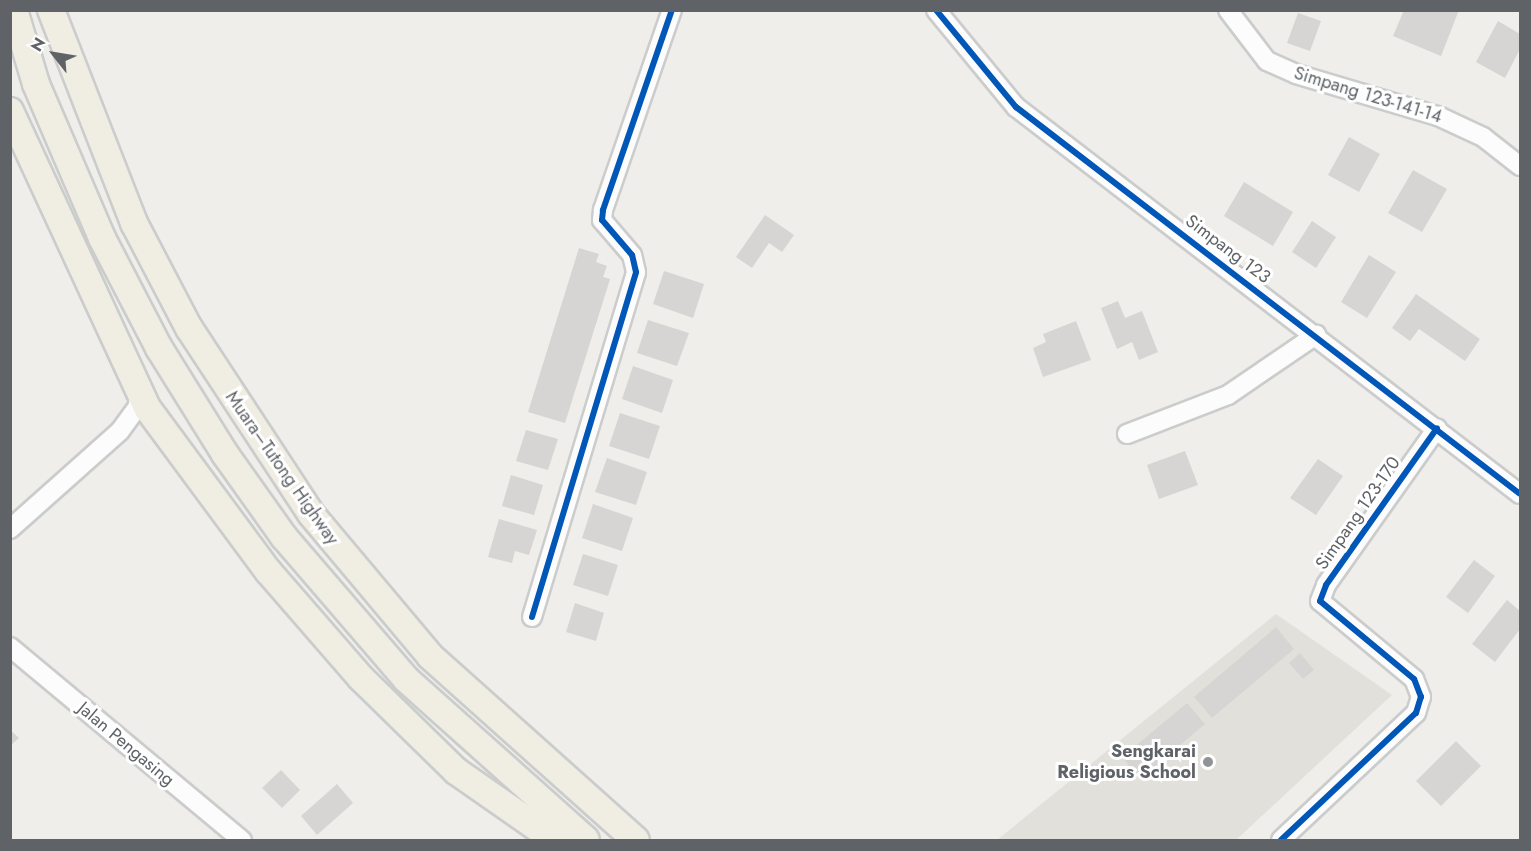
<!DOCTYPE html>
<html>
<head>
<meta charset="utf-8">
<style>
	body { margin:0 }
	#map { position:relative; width:1531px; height:851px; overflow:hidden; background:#efeeea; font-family:Jost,sans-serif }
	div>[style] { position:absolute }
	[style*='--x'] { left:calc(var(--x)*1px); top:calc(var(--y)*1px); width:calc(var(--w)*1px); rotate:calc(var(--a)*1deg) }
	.education>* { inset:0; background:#e2e0da }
	.building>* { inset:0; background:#d6d5d3 }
	.roads { filter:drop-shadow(2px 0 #cbcccc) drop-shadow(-2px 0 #cbcccc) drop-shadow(0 2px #cbcccc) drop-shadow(0 -2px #cbcccc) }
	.minor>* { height:18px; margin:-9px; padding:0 9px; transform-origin:9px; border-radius:9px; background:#fdfcfc }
	.highway>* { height:26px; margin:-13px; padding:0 13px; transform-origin:13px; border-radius:13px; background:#f0ede3 }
	.cycleway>* { height:6px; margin:-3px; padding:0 3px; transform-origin:3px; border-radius:3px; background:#0057b8 }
	.dots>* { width:16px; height:16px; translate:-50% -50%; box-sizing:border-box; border:3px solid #fff; border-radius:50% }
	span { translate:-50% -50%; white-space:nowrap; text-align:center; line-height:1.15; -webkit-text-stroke:6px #fff; paint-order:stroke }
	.street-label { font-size:18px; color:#5f6368 }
	.poi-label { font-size:18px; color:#5f6368; font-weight:700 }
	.right { translate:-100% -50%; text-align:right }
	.frame { position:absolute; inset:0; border:12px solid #5f6368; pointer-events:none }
	.north { position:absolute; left:24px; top:24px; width:60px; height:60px; -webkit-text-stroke:4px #fff; paint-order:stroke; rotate:301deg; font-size:16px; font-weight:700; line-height:24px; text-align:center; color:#5f6368 }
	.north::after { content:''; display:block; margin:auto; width:21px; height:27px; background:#5f6368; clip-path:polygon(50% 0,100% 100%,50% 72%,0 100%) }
</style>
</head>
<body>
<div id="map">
	<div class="education">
		<div style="clip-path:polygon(1276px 614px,1392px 695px,1236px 840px,997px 840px)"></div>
	</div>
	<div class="building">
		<div style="clip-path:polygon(1404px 10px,1459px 10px,1441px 56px,1393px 36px)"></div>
		<div style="clip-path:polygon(1298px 13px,1321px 21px,1310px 51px,1287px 43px)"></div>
		<div style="clip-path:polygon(1498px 21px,1520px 34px,1520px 49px,1505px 78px,1476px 62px)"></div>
		<div style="clip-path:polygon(1349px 137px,1380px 154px,1359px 192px,1328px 175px)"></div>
		<div style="clip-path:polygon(1413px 170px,1447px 189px,1422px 232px,1388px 213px)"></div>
		<div style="clip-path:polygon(1244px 182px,1293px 212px,1273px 246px,1224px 216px)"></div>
		<div style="clip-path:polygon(765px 215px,794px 235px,782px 252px,769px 243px,752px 268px,736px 257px)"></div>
		<div style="clip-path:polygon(1312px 221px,1336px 237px,1316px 268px,1292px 252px)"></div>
		<div style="clip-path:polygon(579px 248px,599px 254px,596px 262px,607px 266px,603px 277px,610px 279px,565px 423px,528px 412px)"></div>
		<div style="clip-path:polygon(1369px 255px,1396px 272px,1367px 318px,1341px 302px)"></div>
		<div style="clip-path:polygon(664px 271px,704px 284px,693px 318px,653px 304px)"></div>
		<div style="clip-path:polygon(1416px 294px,1480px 339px,1465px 361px,1419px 329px,1410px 341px,1392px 328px)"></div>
		<div style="clip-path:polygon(1118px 301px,1125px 318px,1142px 311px,1158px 352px,1139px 360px,1132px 342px,1117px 349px,1101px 308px)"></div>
		<div style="clip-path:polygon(648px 320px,689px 333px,677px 366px,637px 353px)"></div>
		<div style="clip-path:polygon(1076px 321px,1091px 360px,1043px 377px,1033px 348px,1046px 342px,1043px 334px)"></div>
		<div style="clip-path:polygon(633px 366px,673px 380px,662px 413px,622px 399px)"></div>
		<div style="clip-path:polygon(620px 413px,660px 426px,649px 459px,609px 446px)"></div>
		<div style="clip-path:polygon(526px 430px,558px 439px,548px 470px,516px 461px)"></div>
		<div style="clip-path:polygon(1185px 451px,1198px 485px,1159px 499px,1147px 465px)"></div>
		<div style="clip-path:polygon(607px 458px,647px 472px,636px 505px,595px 492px)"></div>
		<div style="clip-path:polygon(1318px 459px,1343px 476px,1316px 515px,1290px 498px)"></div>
		<div style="clip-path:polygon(511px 475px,543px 485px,534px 515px,502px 506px)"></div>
		<div style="clip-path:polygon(593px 504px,633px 518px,622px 551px,582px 538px)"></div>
		<div style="clip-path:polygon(499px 519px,537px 530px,529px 555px,515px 551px,512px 563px,488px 557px)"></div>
		<div style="clip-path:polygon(583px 554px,618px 565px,608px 596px,573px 585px)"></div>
		<div style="clip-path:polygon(1474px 560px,1495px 576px,1468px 613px,1446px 597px)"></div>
		<div style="clip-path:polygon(1507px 600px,1520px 611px,1520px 629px,1495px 662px,1472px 644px)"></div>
		<div style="clip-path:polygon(575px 603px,604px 613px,596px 641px,566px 632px)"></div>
		<div style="clip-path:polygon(1276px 627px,1294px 649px,1212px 718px,1194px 697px)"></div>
		<div style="clip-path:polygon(1300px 653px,1314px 670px,1303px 679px,1289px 663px)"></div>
		<div style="clip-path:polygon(1187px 703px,1205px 724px,1140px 779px,1122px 757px)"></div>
		<div style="clip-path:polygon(10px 730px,19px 738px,10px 746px)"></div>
		<div style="clip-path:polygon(1456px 741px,1481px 766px,1441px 806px,1416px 781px)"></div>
		<div style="clip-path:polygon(281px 770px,300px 790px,282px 808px,262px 788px)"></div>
		<div style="clip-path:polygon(337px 784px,353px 803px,317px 835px,301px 816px)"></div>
	</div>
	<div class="roads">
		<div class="minor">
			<div style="--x:936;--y:10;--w:126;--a:50.5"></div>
			<div style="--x:1016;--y:107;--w:635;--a:37.52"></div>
			<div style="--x:1228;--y:10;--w:64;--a:52.6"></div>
			<div style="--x:1267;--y:61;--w:32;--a:24"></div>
			<div style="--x:1296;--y:74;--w:148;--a:16.5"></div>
			<div style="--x:1438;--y:116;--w:50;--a:25"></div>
			<div style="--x:1483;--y:137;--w:47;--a:38.1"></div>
			<div style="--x:1127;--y:434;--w:108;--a:-21.1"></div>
			<div style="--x:1228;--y:395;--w:107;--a:-34.3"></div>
			<div style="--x:10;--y:529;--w:147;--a:-41.7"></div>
			<div style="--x:120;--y:431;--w:31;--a:-54"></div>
			<div style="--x:138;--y:406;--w:16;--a:-86"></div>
			<div style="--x:532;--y:617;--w:360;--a:-73.2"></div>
			<div style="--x:636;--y:272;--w:17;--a:-103"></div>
			<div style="--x:632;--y:255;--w:46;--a:-130.6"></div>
			<div style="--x:602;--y:220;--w:10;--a:-84"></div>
			<div style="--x:603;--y:210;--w:212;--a:-71"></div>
			<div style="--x:10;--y:647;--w:302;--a:39.8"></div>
			<div style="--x:1281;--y:840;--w:185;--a:-43.3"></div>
			<div style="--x:1416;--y:713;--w:17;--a:-73"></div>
			<div style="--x:1421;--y:697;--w:19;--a:-111"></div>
			<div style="--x:1414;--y:679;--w:122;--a:-140.3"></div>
			<div style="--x:1320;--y:601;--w:17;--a:-69"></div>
			<div style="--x:1326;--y:585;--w:192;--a:-54.7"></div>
		</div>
		<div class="highway">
			<div style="--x:14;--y:10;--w:77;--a:73.4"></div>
			<div style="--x:36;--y:84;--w:168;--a:66.8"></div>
			<div style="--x:102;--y:238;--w:124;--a:62.6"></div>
			<div style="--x:159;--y:348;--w:125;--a:58.1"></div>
			<div style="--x:225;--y:454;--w:102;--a:54.6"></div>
			<div style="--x:284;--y:537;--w:187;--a:49.3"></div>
			<div style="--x:406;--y:679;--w:241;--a:41.8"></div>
			<div style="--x:51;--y:10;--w:229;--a:68.7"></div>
			<div style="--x:134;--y:223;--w:119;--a:62.4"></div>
			<div style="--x:189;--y:328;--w:222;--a:56.7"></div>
			<div style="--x:311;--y:514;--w:185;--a:50"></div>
			<div style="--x:430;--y:656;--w:276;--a:41.8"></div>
			<div style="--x:10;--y:111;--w:328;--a:65.2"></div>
			<div style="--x:148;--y:409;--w:202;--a:53.5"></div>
			<div style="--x:268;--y:571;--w:142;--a:49"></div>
			<div style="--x:361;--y:678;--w:133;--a:44.4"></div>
			<div style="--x:456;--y:771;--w:121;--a:34.9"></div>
		</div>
	</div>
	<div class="cycleway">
		<div style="--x:936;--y:10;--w:126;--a:50.5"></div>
		<div style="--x:1016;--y:107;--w:635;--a:37.52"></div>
		<div style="--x:532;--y:617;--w:360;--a:-73.2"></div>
		<div style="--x:636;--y:272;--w:17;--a:-103"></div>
		<div style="--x:632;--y:255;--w:46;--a:-130.6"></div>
		<div style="--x:602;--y:220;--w:10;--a:-84"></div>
		<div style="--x:603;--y:210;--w:212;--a:-71"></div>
		<div style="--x:1281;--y:840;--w:185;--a:-43.3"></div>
		<div style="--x:1416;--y:713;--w:17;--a:-73"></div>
		<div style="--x:1421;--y:697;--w:19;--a:-111"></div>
		<div style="--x:1414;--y:679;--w:122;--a:-140.3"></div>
		<div style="--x:1320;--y:601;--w:17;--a:-69"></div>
		<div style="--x:1326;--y:585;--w:192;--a:-54.7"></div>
	</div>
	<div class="dots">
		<div style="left:1208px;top:762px;background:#919496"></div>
	</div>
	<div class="street-label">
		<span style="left:1368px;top:95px;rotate:17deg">Simpang 123-141-14</span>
		<span style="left:1228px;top:249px;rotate:37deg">Simpang 123</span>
		<span style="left:282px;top:468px;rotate:55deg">Muara–Tutong Highway</span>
		<span style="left:1358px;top:513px;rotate:-55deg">Simpang 123-170</span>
		<span style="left:126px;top:744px;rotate:40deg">Jalan Pengasing</span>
	</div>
	<div class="poi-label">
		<span class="right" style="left:1196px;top:762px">Sengkarai<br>Religious School</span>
	</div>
	<div class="frame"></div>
	<div class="north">N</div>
</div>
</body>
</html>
